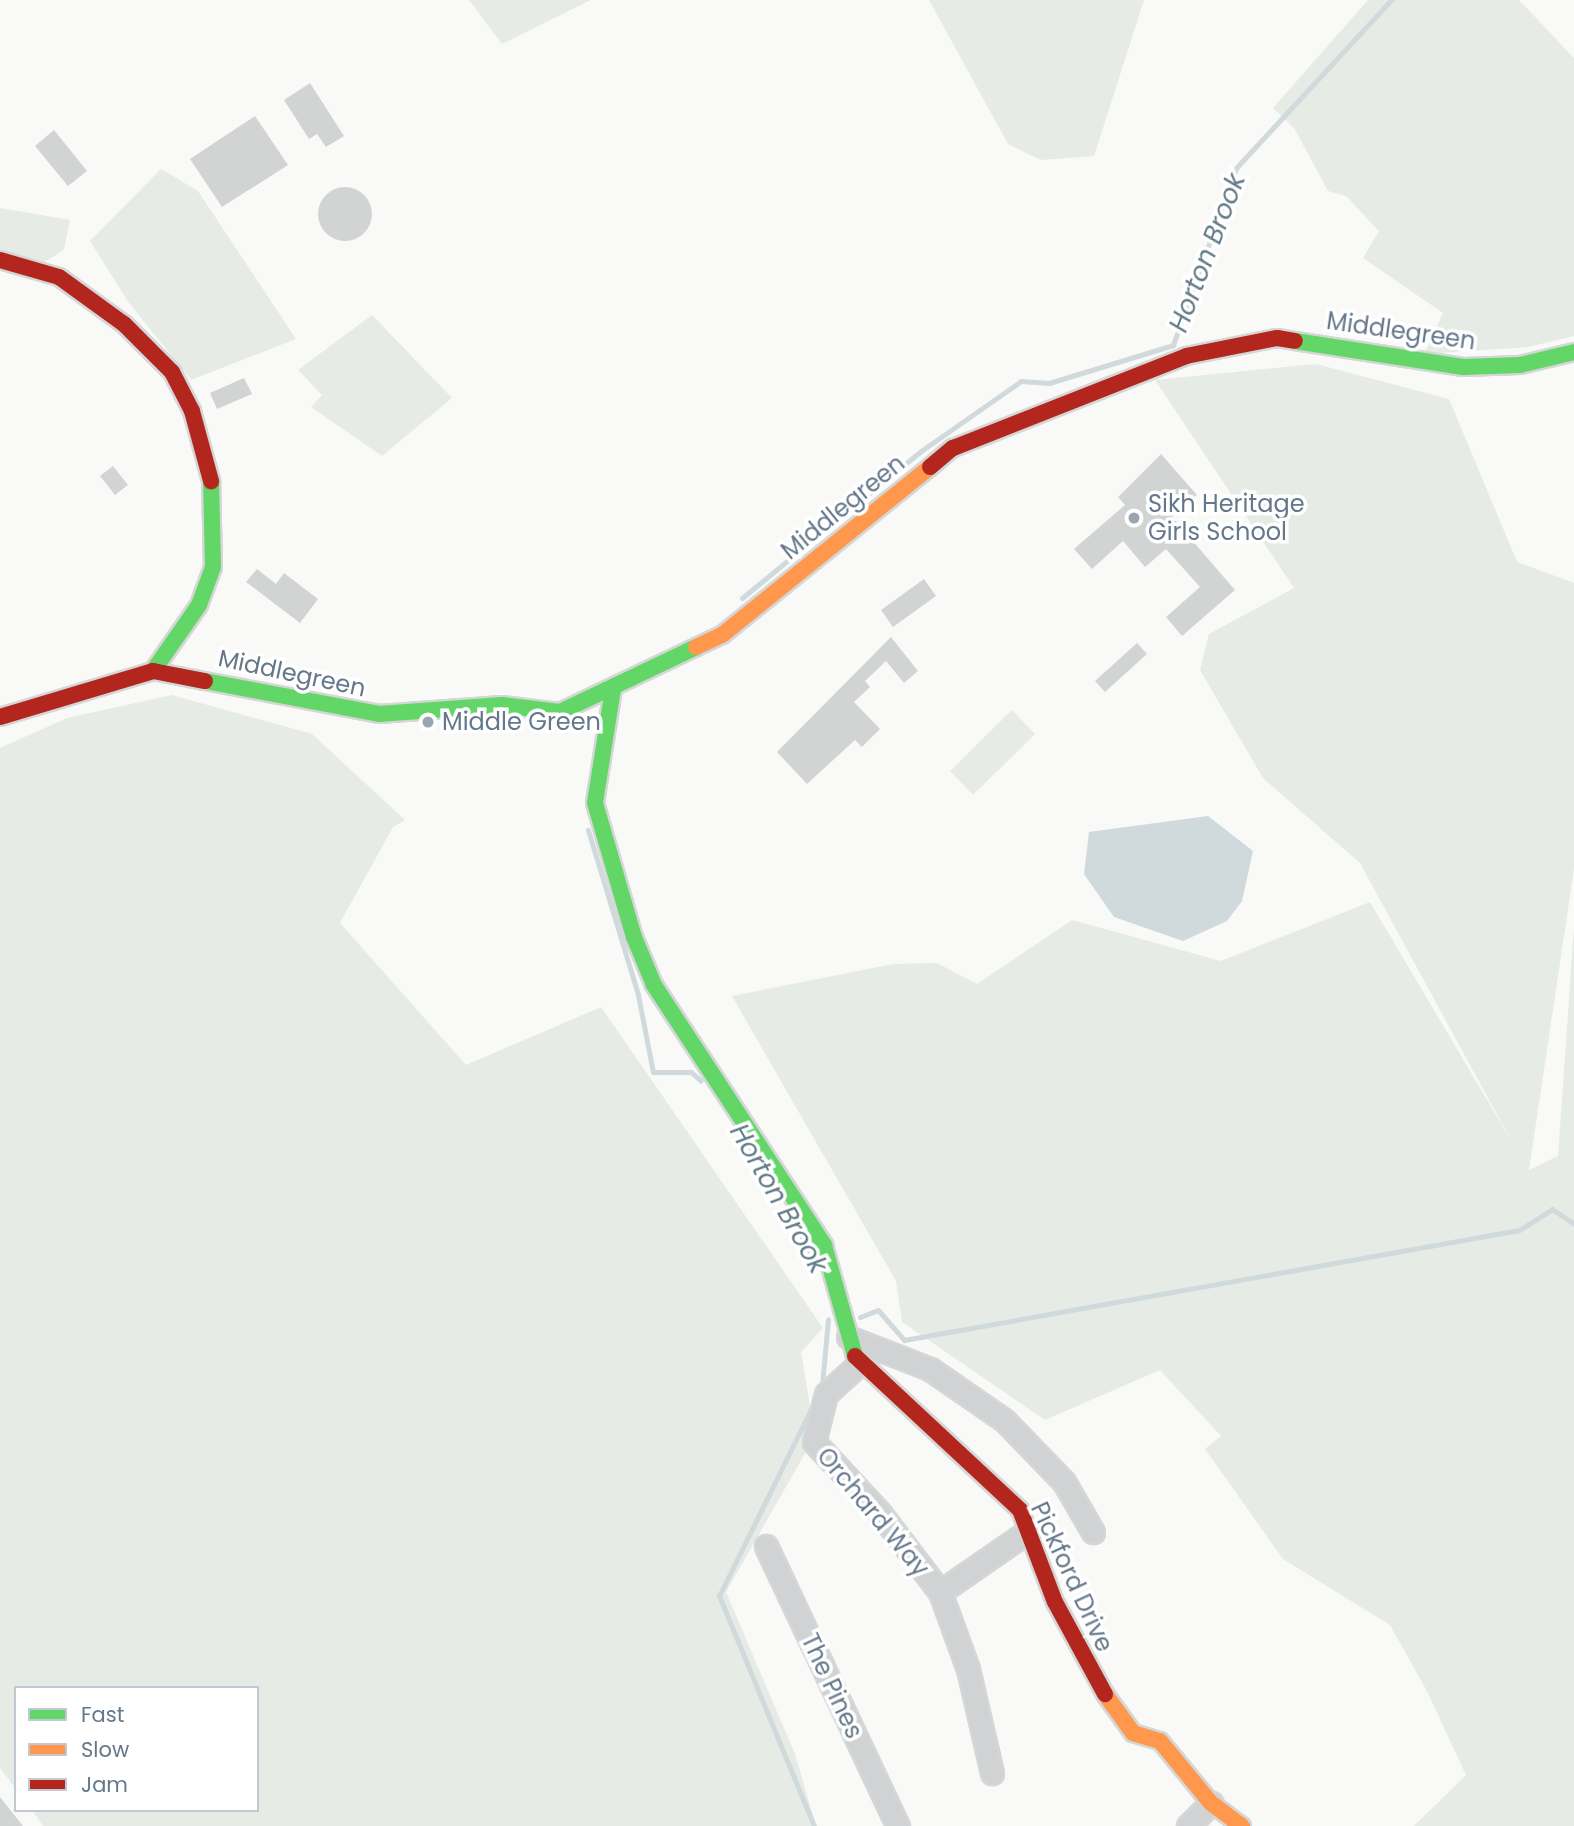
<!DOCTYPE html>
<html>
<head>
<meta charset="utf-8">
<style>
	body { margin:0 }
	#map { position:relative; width:1574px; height:1826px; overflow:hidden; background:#f9f9f8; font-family:Poppins,sans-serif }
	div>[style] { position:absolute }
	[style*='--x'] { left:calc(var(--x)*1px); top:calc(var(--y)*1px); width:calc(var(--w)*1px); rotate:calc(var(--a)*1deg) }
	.green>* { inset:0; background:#e7ebe5 }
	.water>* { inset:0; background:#d0d9dc }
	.stream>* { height:5px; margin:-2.5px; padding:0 2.5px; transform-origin:2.5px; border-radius:2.5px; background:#d0d9dc }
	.building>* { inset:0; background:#d2d4d4 }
	.round { border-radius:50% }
	.roads { filter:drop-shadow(2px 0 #d5d7d7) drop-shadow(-2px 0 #d5d7d7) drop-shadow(0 2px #d5d7d7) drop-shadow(0 -2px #d5d7d7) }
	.street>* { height:21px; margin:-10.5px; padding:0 10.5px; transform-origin:10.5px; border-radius:10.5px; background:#d0d2d3 }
	.fast>* { height:16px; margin:-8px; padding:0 8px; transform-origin:8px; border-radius:8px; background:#63d668 }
	.slow>* { height:16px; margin:-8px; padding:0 8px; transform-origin:8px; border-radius:8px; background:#ff974d }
	.jam>* { height:16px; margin:-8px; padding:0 8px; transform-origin:8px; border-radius:8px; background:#b3261e }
	.dots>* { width:19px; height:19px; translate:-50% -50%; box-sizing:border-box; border:4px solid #fff; border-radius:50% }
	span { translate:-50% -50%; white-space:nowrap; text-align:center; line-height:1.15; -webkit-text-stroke:7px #fff; paint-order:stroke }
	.street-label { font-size:24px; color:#65788b }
	.poi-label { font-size:24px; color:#65788b }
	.left { translate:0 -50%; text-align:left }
	.water-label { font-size:26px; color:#617a86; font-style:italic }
	.legend { position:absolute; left:14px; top:1686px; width:245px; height:126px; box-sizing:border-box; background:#fff; border:2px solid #c1c9d1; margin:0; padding:9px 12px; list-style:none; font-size:21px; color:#65788b }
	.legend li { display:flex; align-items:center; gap:14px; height:35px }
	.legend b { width:35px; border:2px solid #c1c9d1 }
</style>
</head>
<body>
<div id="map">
	<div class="green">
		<div style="clip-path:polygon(469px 0,591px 0,502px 44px)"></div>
		<div style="clip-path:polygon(929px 0,1144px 0,1094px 156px,1041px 160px,1008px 144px)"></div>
		<div style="clip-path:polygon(1368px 0,1519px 0,1574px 58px,1574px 336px,1528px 347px,1424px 354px,1443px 313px,1363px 258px,1379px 231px,1346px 196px,1328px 191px,1294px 128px,1273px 108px)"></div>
		<div style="clip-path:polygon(161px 169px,198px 191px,296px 339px,191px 380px,129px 303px,90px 241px)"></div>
		<div style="clip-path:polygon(0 208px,70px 220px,64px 250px,44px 262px,0 250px)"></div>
		<div style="clip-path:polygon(372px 315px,452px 398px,382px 456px,311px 407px,322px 395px,298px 370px)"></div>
		<div style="clip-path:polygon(1316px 364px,1449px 399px,1517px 562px,1574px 583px,1574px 869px,1529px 1170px,1558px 1156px,1574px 927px,1574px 1826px,1414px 1826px,1466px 1775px,1427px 1691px,1390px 1625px,1283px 1559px,1205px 1449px,1221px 1436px,1160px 1370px,1045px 1420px,902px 1322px,896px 1281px,732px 996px,893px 964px,937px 963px,977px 984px,1072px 920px,1221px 961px,1370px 902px,1512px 1142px,1360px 863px,1263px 778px,1200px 670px,1209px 634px,1294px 588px,1155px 380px)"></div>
		<div style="clip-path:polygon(172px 695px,312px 734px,405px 820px,393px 827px,340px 923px,466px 1065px,601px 1007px,823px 1328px,801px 1352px,815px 1436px,726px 1592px,795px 1754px,816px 1826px,43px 1826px,32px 1810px,257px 1810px,257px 1688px,16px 1688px,16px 1789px,0 1768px,0 748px,67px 718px)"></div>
		<div style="clip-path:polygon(1012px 710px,1035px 734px,973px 795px,950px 771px)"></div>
	</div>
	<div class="water">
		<div style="clip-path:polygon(1208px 816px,1253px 851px,1242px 901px,1227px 921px,1183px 941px,1114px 917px,1084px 874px,1089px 832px)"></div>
	</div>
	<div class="stream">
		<div style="--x:742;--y:598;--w:232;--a:-39.4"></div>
		<div style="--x:921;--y:451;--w:122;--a:-35"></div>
		<div style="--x:1021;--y:381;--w:28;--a:4"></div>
		<div style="--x:1049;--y:383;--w:130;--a:-17"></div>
		<div style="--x:1173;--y:345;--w:188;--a:-70.4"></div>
		<div style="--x:1236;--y:168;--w:229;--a:-47.3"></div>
		<div style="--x:588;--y:830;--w:172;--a:73.1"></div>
		<div style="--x:638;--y:995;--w:78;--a:79"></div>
		<div style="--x:653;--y:1072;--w:38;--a:0"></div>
		<div style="--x:691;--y:1072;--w:13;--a:42"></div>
		<div style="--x:801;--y:1235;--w:29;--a:63"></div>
		<div style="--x:860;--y:1317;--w:19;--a:-21"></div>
		<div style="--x:878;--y:1310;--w:40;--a:49"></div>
		<div style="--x:904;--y:1340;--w:625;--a:-10.14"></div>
		<div style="--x:1519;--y:1230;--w:39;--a:-32"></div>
		<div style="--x:1552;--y:1209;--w:27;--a:34"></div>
		<div style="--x:822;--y:1385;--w:66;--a:-84.8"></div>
		<div style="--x:814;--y:1826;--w:249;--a:-112.4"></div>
		<div style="--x:719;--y:1596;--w:217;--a:-63.8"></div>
	</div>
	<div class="building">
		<div style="clip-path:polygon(310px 83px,344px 136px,326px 147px,317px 134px,309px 139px,284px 100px)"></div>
		<div style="clip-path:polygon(255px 116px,288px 165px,222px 207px,190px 159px)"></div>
		<div style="clip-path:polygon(54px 130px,87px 171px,68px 186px,35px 146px)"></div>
		<div class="round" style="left:318px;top:187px;width:54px;height:54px"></div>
		<div style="clip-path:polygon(244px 378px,252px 394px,217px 409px,210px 393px)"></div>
		<div style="clip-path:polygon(1161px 454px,1197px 495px,1172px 517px,1235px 590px,1182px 636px,1166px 617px,1200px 587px,1166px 549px,1145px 567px,1123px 541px,1092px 569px,1074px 549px,1125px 505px,1118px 497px)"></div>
		<div style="clip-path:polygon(113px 466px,128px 485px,115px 495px,100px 476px)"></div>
		<div style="clip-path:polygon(257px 569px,276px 584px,284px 573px,318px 599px,300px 623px,246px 582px)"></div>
		<div style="clip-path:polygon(924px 579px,936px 596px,893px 627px,881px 610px)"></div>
		<div style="clip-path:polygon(891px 637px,918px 671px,904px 683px,886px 661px,865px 681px,870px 687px,854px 702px,880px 729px,862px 747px,855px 740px,807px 784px,777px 752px)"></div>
		<div style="clip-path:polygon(1137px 643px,1147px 654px,1105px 692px,1095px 681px)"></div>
		<div style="clip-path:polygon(0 1797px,23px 1826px,0 1826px)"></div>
	</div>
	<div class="roads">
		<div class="street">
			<div style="--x:848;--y:1337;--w:88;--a:21.3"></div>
			<div style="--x:930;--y:1369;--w:90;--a:34.6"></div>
			<div style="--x:1004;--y:1420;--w:86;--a:45.9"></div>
			<div style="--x:1064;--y:1482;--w:58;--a:59.9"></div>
			<div style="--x:860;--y:1363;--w:46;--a:137.6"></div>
			<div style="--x:826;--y:1394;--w:49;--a:104"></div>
			<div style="--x:814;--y:1442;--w:97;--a:47.1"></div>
			<div style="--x:880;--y:1513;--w:99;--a:52.8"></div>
			<div style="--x:940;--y:1592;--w:82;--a:70"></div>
			<div style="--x:968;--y:1669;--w:107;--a:77"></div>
			<div style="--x:766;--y:1546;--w:310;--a:64.8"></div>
			<div style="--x:940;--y:1592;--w:107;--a:-34.7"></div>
			<div style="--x:1188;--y:1826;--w:33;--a:-45"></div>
		</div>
		<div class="fast">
			<div style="--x:1295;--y:341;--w:170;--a:8.8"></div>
			<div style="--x:1463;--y:367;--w:57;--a:-2"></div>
			<div style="--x:1520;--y:365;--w:56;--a:-13.5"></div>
			<div style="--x:153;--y:671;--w:80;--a:-55.1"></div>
			<div style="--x:199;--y:605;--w:40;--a:-69.8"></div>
			<div style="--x:213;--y:567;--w:86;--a:-91.3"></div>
			<div style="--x:205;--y:681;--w:177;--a:10.7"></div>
			<div style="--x:379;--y:714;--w:123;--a:-4.2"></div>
			<div style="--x:502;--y:705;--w:58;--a:6.9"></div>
			<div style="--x:560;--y:712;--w:151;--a:-25.5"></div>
			<div style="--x:613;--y:689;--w:115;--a:99"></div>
			<div style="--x:595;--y:803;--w:140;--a:73.8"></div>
			<div style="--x:634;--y:937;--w:52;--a:67.4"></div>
			<div style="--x:654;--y:985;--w:311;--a:56.8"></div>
			<div style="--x:824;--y:1245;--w:115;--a:74.4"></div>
		</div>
		<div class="slow">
			<div style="--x:696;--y:647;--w:29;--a:-25"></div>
			<div style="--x:722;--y:635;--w:267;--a:-38.9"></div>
			<div style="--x:1105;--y:1694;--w:48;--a:54.3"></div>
			<div style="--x:1133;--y:1733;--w:28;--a:17"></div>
			<div style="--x:1160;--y:1741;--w:80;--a:50.6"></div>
			<div style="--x:1211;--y:1803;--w:39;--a:37"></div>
		</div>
		<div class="jam">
			<div style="--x:0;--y:260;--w:61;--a:16.1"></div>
			<div style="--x:59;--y:277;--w:80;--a:35.9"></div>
			<div style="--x:124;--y:324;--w:68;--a:45"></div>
			<div style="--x:172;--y:372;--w:44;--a:62.9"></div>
			<div style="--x:192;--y:411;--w:73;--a:74.8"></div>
			<div style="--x:930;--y:467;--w:30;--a:-40"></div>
			<div style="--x:953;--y:448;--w:251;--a:-21.5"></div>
			<div style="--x:1186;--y:356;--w:93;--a:-11.2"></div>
			<div style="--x:1277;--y:338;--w:18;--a:9"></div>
			<div style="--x:0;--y:717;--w:160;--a:-16.7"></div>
			<div style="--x:153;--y:671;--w:53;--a:10.9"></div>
			<div style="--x:855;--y:1356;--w:226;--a:43"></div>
			<div style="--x:1020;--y:1510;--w:98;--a:69.2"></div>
			<div style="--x:1055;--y:1602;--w:105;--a:61.5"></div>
		</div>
	</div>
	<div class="dots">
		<div style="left:1134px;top:518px;background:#99a5b1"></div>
		<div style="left:428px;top:722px;background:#99a5b1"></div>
	</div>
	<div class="street-label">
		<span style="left:1401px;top:331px;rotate:8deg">Middlegreen</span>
		<span style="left:843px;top:507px;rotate:-39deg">Middlegreen</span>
		<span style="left:292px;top:673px;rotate:12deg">Middlegreen</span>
		<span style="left:873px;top:1512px;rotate:50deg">Orchard Way</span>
		<span style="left:1072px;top:1577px;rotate:65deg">Pickford Drive</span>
		<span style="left:832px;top:1686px;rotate:65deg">The Pines</span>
	</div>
	<div class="poi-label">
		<span class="left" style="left:1148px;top:518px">Sikh Heritage<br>Girls School</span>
		<span class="left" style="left:442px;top:722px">Middle Green</span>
	</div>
	<div class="water-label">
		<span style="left:1208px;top:253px;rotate:-69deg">Horton Brook</span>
		<span style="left:778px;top:1199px;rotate:60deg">Horton Brook</span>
	</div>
	<ul class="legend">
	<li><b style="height:9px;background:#63d668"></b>Fast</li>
	<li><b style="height:9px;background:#ff974d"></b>Slow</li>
	<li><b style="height:9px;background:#b3261e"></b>Jam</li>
	</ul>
</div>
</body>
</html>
